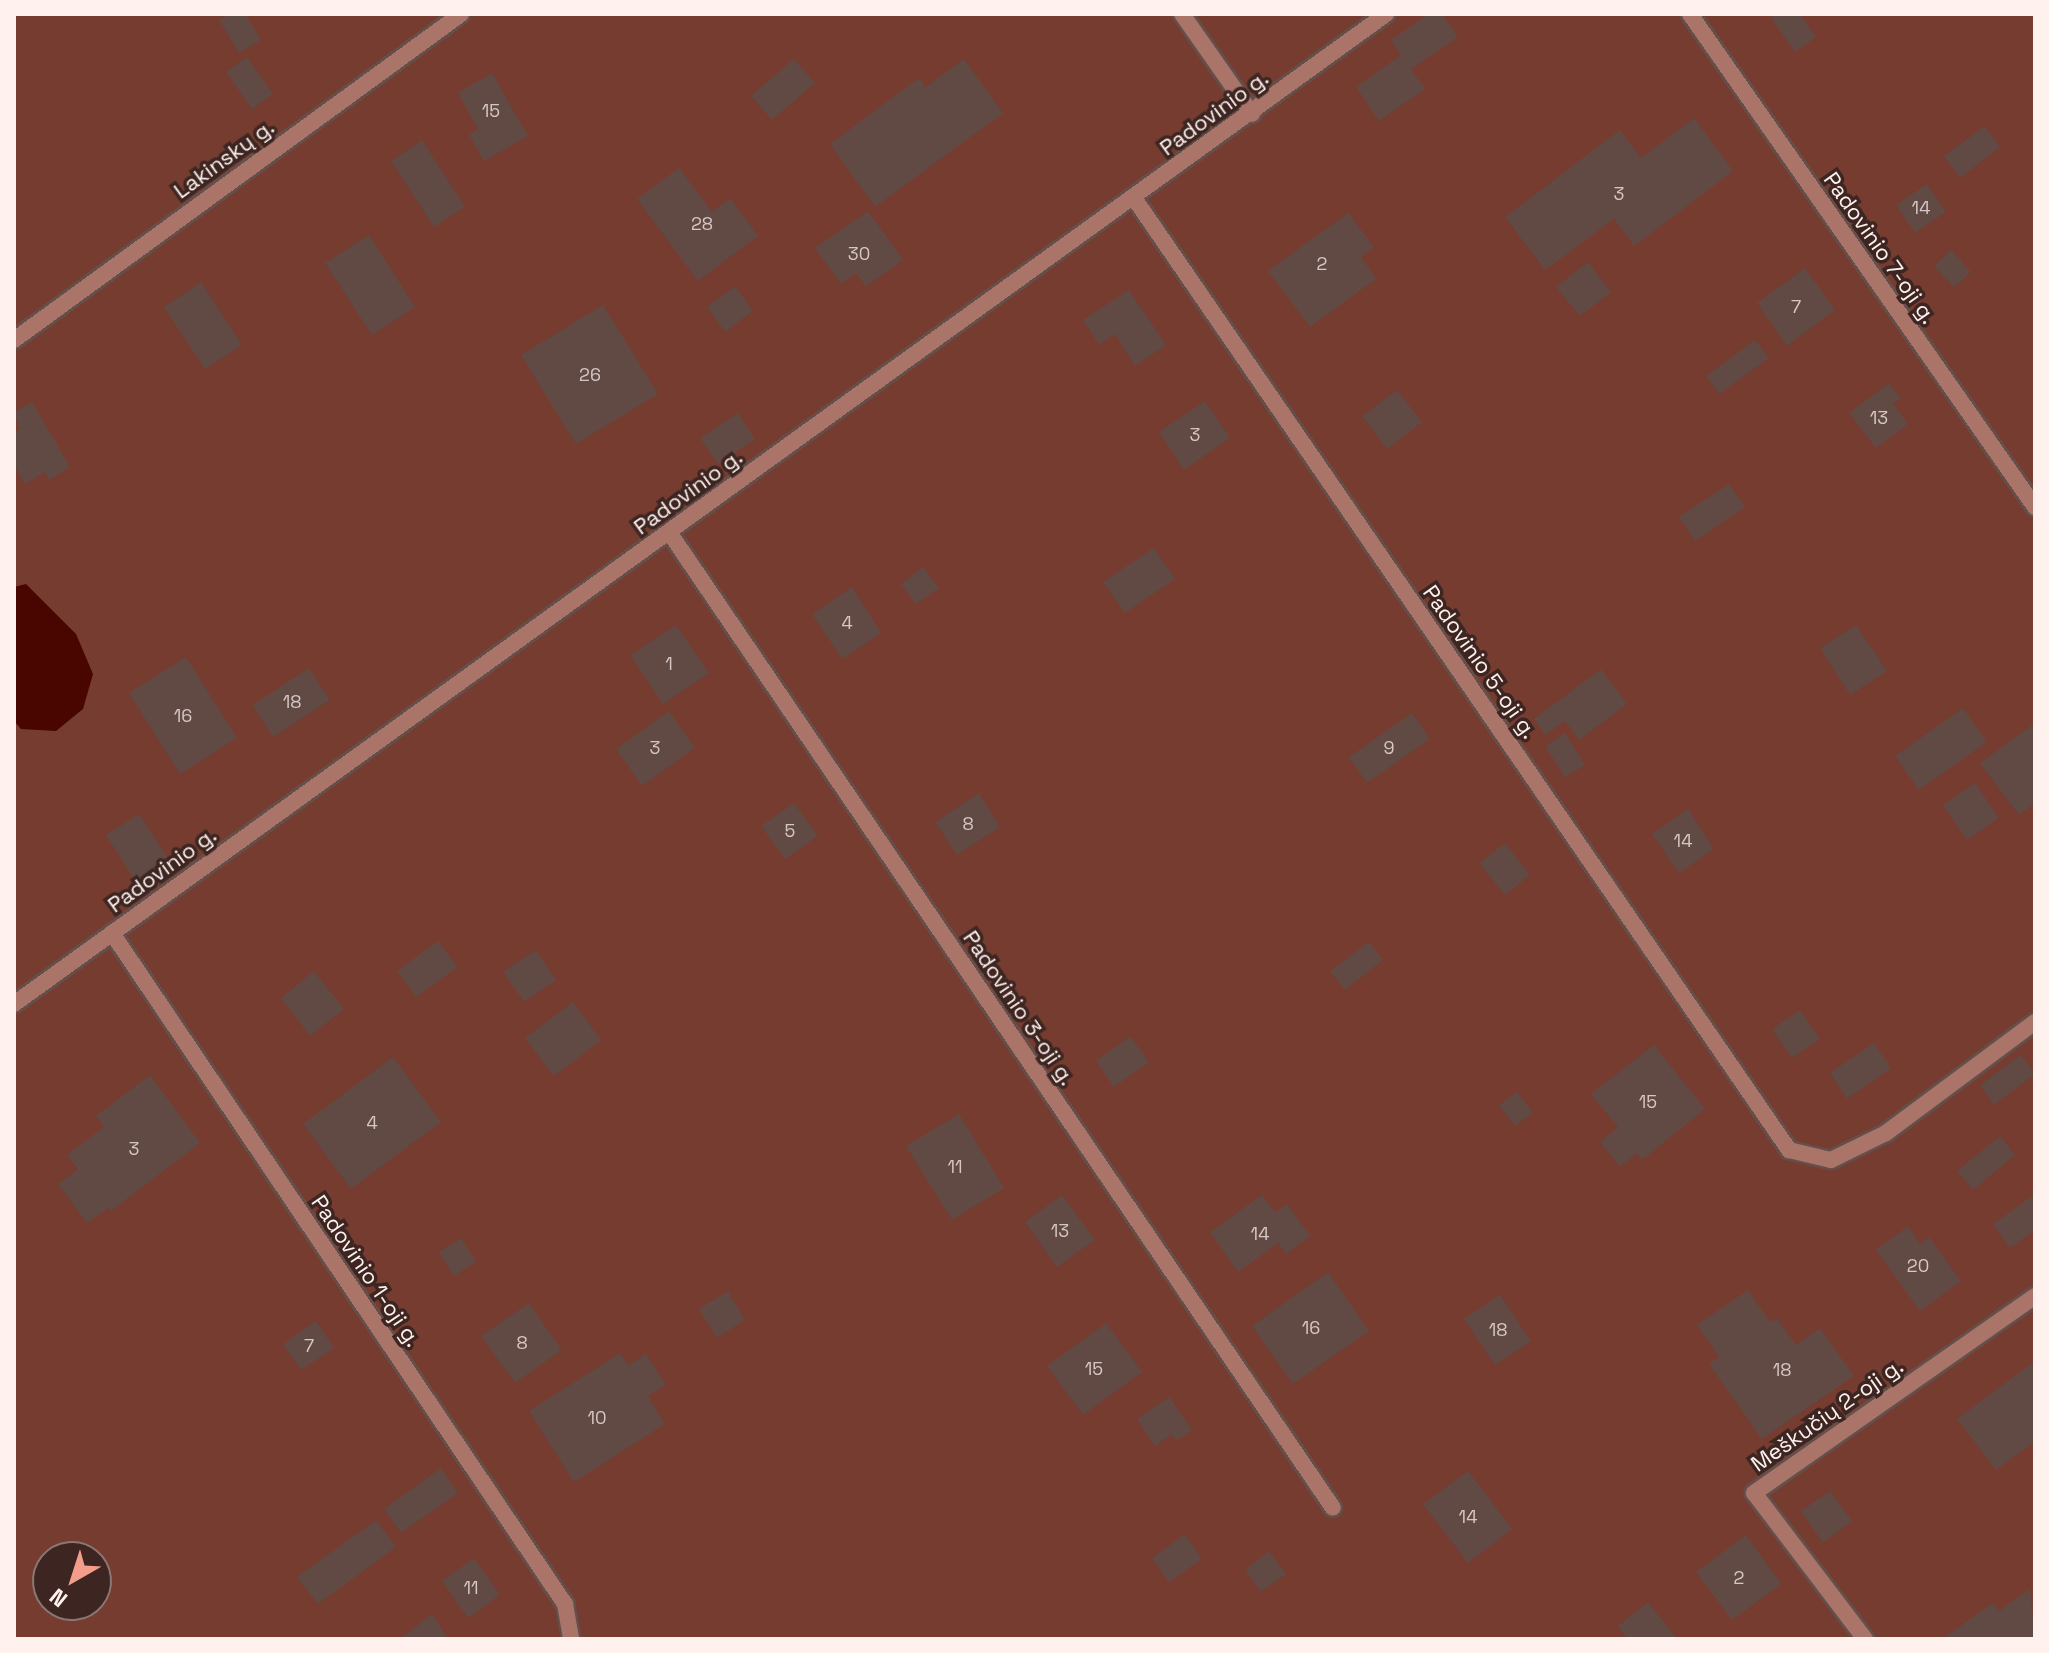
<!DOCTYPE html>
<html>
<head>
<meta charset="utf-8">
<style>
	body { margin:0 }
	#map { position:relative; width:2049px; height:1653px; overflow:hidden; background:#47302c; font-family:"Space Grotesk",sans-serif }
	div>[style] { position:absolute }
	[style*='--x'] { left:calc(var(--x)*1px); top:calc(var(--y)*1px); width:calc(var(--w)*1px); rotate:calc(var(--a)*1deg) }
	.green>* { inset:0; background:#763c30 }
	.water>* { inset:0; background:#490500 }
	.building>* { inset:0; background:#614944 }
	.roads { filter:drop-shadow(2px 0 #644f4b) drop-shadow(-2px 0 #644f4b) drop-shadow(0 2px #644f4b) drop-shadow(0 -2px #644f4b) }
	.street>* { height:16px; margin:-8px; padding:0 8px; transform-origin:8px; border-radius:8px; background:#ab7469 }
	span { translate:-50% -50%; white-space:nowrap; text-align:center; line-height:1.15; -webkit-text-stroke:7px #3d2622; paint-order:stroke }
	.number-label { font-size:18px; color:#d7c7c4 }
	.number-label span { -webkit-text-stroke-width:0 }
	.street-label { font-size:22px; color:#fef1ee }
	.frame { position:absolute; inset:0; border:16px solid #fef1ee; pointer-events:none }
	.north { position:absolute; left:32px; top:1541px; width:80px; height:80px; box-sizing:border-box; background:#3d2622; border:2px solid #8a7774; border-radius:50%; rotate:219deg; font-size:22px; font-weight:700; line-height:32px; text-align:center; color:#fef1ee }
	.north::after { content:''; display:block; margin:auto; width:28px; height:36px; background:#f49d8b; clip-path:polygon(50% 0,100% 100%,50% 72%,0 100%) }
</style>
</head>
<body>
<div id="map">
	<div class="green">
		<div style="clip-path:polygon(evenodd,14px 14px,2035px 14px,2035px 1639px,14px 1639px,14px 14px,48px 1557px,96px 1557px,96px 1605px,48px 1605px,48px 1557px)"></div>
	</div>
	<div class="water">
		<div style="clip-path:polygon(26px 584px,76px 634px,93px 674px,83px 709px,56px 731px,21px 729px,14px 721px,14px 587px)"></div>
	</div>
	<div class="building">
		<div style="clip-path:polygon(229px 14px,245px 14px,261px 40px,239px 53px,219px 20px)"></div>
		<div style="clip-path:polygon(1429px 14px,1442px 14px,1458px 37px,1411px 69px,1425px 89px,1379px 121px,1356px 87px,1401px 55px,1391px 40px)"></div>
		<div style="clip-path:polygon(1776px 14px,1800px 14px,1816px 37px,1795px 52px,1771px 18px)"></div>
		<div style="clip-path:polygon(247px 57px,273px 94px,252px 109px,226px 72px)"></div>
		<div style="clip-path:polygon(794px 59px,815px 83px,772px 120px,751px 96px)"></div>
		<div style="clip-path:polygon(964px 59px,1003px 113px,875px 207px,830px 144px,919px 78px,926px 87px)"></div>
		<div style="clip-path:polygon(492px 73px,528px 136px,484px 161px,469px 135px,478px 129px,458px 93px)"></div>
		<div style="clip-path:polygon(1694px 118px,1733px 171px,1634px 246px,1614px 219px,1545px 270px,1505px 217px,1620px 130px,1641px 158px)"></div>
		<div style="clip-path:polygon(1985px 126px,2000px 147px,1960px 178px,1944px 156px)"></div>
		<div style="clip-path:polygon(422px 140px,465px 207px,434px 227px,391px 161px)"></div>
		<div style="clip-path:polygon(679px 168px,712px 212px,730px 198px,758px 236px,698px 281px,637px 199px)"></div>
		<div style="clip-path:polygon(1927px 184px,1946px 212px,1915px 233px,1896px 205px)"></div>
		<div style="clip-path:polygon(868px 211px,903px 260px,866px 286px,856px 273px,841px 284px,815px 248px)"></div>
		<div style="clip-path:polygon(1348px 213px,1374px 247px,1361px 257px,1376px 279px,1310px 327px,1268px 271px)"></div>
		<div style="clip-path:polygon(369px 235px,415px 307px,372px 335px,325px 263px)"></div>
		<div style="clip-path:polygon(1951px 250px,1971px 272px,1954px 287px,1934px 266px)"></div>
		<div style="clip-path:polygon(1588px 262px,1611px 292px,1580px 316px,1556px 287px)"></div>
		<div style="clip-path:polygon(1805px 268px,1835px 310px,1787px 346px,1757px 303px)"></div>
		<div style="clip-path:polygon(201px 282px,242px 345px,205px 369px,164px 307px)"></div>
		<div style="clip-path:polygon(735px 286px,753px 311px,725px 332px,707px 307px)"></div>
		<div style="clip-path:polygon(1129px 290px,1166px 345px,1135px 366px,1115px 334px,1099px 345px,1083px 320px)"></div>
		<div style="clip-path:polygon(603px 305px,658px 394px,576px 444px,521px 355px)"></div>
		<div style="clip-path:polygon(1755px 340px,1769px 358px,1719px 394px,1706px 376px)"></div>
		<div style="clip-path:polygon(1889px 383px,1901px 399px,1893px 404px,1908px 424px,1876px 448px,1849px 413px)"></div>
		<div style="clip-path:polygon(1397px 390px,1422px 422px,1387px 449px,1362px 416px)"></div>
		<div style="clip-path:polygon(1205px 401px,1230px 438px,1184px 470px,1159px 432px)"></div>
		<div style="clip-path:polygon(32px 402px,70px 467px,49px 480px,45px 472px,25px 484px,14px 465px,14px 433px,20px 429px,14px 412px)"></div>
		<div style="clip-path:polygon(738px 413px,755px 439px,718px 464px,700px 438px)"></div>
		<div style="clip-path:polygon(1729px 484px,1745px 507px,1695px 541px,1679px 517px)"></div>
		<div style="clip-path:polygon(1154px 548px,1175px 579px,1125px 613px,1103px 582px)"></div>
		<div style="clip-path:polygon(923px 567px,939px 588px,916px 604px,901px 584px)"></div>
		<div style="clip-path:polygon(852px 587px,881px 633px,842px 659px,812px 614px)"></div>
		<div style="clip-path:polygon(676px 625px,709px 673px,663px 704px,630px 655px)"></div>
		<div style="clip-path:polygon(1856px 625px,1887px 671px,1850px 695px,1820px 648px)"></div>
		<div style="clip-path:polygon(186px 657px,237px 738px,180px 774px,129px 693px)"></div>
		<div style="clip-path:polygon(309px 668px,330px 700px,273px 737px,253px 705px)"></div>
		<div style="clip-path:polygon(1601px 669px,1627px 704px,1579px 740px,1565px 721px,1546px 735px,1534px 719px)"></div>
		<div style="clip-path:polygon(1963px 708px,1987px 742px,1919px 790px,1895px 756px)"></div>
		<div style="clip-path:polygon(669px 711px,695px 748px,642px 786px,616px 749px)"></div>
		<div style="clip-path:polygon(1412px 713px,1430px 739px,1367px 783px,1349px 757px)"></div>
		<div style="clip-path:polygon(2035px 723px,2035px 803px,2019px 815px,1980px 763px)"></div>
		<div style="clip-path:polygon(1565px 733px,1585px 765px,1565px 777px,1545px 746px)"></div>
		<div style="clip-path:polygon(1975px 783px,1999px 818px,1967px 840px,1943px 805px)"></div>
		<div style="clip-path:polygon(979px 793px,1000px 827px,957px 855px,935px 822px)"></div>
		<div style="clip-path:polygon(794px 803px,818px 836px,785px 859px,761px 826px)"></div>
		<div style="clip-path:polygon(1688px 809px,1714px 849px,1679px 873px,1652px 834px)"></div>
		<div style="clip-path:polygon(139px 814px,169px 860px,136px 882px,106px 835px)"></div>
		<div style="clip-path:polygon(1505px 843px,1530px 875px,1505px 895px,1479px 863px)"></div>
		<div style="clip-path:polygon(438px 941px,458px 967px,416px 997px,397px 971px)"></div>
		<div style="clip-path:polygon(1369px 942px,1383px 960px,1345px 990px,1330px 971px)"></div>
		<div style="clip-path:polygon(536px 950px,556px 980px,524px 1002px,503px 972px)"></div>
		<div style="clip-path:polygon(314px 971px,344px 1009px,310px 1036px,281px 998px)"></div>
		<div style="clip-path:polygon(573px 1002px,601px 1040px,554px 1076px,525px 1038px)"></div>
		<div style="clip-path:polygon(1800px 1010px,1820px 1039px,1792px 1058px,1772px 1029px)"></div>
		<div style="clip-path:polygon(1130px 1036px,1149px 1062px,1114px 1087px,1096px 1061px)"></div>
		<div style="clip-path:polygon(1874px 1043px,1891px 1068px,1847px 1099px,1830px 1073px)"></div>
		<div style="clip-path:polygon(1654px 1045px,1705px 1109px,1642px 1160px,1637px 1153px,1620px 1167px,1600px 1142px,1618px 1127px,1591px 1094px)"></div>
		<div style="clip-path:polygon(2021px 1055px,2035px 1074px,1994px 1105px,1980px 1085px)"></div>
		<div style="clip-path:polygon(393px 1057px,441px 1122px,351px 1189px,303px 1124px)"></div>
		<div style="clip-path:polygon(150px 1075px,200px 1143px,111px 1211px,108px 1208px,87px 1223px,58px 1184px,78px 1169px,67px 1155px,104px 1127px,96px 1116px)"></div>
		<div style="clip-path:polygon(1517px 1092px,1533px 1113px,1515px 1126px,1499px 1105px)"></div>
		<div style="clip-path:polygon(959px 1114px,1004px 1188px,952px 1220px,906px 1146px)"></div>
		<div style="clip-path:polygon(2000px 1136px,2015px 1155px,1973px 1190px,1957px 1171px)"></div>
		<div style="clip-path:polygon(2035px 1194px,2035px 1230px,2010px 1248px,1993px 1224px)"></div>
		<div style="clip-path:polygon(1062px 1195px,1095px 1240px,1057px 1267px,1025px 1222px)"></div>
		<div style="clip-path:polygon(1262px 1195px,1275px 1212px,1287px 1204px,1310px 1236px,1286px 1254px,1278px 1243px,1238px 1272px,1210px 1232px)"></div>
		<div style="clip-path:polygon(1908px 1226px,1920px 1244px,1929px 1237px,1961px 1281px,1920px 1311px,1876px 1250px)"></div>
		<div style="clip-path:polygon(461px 1238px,476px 1262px,454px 1276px,439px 1252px)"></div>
		<div style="clip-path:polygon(1328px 1272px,1369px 1331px,1293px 1384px,1252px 1326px)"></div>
		<div style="clip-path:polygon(1748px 1290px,1770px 1322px,1777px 1318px,1796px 1345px,1820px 1328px,1854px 1376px,1762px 1439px,1709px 1364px,1719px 1357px,1697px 1325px)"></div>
		<div style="clip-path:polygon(728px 1291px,745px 1320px,717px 1338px,699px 1309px)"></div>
		<div style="clip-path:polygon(1500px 1295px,1531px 1341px,1495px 1365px,1464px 1319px)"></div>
		<div style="clip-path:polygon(529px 1303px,562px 1350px,515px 1383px,481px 1336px)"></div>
		<div style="clip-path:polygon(316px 1321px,334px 1348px,301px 1370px,283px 1344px)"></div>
		<div style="clip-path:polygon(1106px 1323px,1142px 1372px,1083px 1415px,1047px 1366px)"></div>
		<div style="clip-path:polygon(620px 1353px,628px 1365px,646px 1354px,666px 1385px,648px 1396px,665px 1424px,574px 1482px,529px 1411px)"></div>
		<div style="clip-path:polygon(2035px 1361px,2035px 1441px,1996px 1470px,1957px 1419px)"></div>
		<div style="clip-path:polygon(1169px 1397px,1192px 1430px,1176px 1441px,1172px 1434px,1155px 1446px,1137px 1419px)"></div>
		<div style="clip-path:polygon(441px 1468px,458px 1493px,401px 1533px,384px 1509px)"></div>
		<div style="clip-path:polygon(1468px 1471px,1512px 1529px,1468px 1563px,1423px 1504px)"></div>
		<div style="clip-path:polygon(1830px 1491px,1852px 1521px,1823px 1543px,1801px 1511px)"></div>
		<div style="clip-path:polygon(376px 1520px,396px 1547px,318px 1604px,297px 1577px)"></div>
		<div style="clip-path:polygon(1185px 1534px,1202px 1559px,1169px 1582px,1152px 1558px)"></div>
		<div style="clip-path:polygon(1746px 1535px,1781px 1584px,1732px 1620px,1696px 1572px)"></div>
		<div style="clip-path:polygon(1269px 1551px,1286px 1574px,1261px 1592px,1245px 1570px)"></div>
		<div style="clip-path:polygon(474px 1558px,500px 1595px,468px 1618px,442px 1581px)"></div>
		<div style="clip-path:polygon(2030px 1589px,2035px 1639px,1942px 1639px,1993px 1603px,1999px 1611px)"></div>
		<div style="clip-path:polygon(1648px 1602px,1677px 1639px,1628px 1639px,1618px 1626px)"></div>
		<div style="clip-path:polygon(432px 1614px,448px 1639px,400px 1639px)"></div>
	</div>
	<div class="roads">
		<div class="street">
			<div style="--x:1182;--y:14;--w:122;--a:55"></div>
			<div style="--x:1690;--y:14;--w:602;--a:55.02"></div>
			<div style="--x:1134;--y:198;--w:1156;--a:55.47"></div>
			<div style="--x:1789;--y:1150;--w:43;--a:13.4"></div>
			<div style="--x:1831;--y:1160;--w:61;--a:-26.1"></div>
			<div style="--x:1886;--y:1133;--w:186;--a:-36.7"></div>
			<div style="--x:14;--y:340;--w:553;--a:-36.1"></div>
			<div style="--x:669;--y:532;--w:1180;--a:55.77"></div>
			<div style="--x:112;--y:933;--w:810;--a:55.98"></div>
			<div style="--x:565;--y:1604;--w:36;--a:80"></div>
			<div style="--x:14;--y:1004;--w:1692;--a:-35.81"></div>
			<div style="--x:1865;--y:1639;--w:183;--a:-127.2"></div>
			<div style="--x:1754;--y:1493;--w:343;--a:-35"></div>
		</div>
	</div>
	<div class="number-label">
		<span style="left:491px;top:111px">15</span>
		<span style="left:1619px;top:194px">3</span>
		<span style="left:1921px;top:208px">14</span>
		<span style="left:702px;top:224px">28</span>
		<span style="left:859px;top:254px">30</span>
		<span style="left:1322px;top:264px">2</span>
		<span style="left:1796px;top:307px">7</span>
		<span style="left:590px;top:375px">26</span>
		<span style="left:1879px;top:418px">13</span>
		<span style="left:1195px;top:435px">3</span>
		<span style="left:847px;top:623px">4</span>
		<span style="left:669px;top:664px">1</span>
		<span style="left:292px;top:702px">18</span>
		<span style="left:183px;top:716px">16</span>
		<span style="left:655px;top:748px">3</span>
		<span style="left:1389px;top:748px">9</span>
		<span style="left:968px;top:824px">8</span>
		<span style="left:790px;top:831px">5</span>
		<span style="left:1683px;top:841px">14</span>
		<span style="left:1648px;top:1102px">15</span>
		<span style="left:372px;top:1123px">4</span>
		<span style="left:134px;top:1149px">3</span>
		<span style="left:955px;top:1167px">11</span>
		<span style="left:1060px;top:1231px">13</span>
		<span style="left:1260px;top:1234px">14</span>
		<span style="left:1918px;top:1266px">20</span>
		<span style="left:1311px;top:1328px">16</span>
		<span style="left:1498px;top:1330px">18</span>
		<span style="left:522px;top:1343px">8</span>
		<span style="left:309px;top:1346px">7</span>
		<span style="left:1094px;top:1369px">15</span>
		<span style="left:1782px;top:1370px">18</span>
		<span style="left:597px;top:1418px">10</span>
		<span style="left:1468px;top:1517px">14</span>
		<span style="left:1739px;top:1578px">2</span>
		<span style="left:471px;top:1588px">11</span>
	</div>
	<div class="street-label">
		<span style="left:1214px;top:113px;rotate:-36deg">Padovinio g.</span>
		<span style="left:224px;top:159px;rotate:-36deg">Lakinskų g.</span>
		<span style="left:1880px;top:248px;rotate:55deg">Padovinio 7-oji g.</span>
		<span style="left:688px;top:492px;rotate:-36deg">Padovinio g.</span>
		<span style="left:1480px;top:662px;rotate:55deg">Padovinio 5-oji g.</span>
		<span style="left:162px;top:870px;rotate:-36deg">Padovinio g.</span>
		<span style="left:1019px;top:1008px;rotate:56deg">Padovinio 3-oji g.</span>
		<span style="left:366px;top:1271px;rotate:56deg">Padovinio 1-oji g.</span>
		<span style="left:1827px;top:1415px;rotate:-35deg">Meškučių 2-oji g.</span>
	</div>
	<div class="frame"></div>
	<div class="north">N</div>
</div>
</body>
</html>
